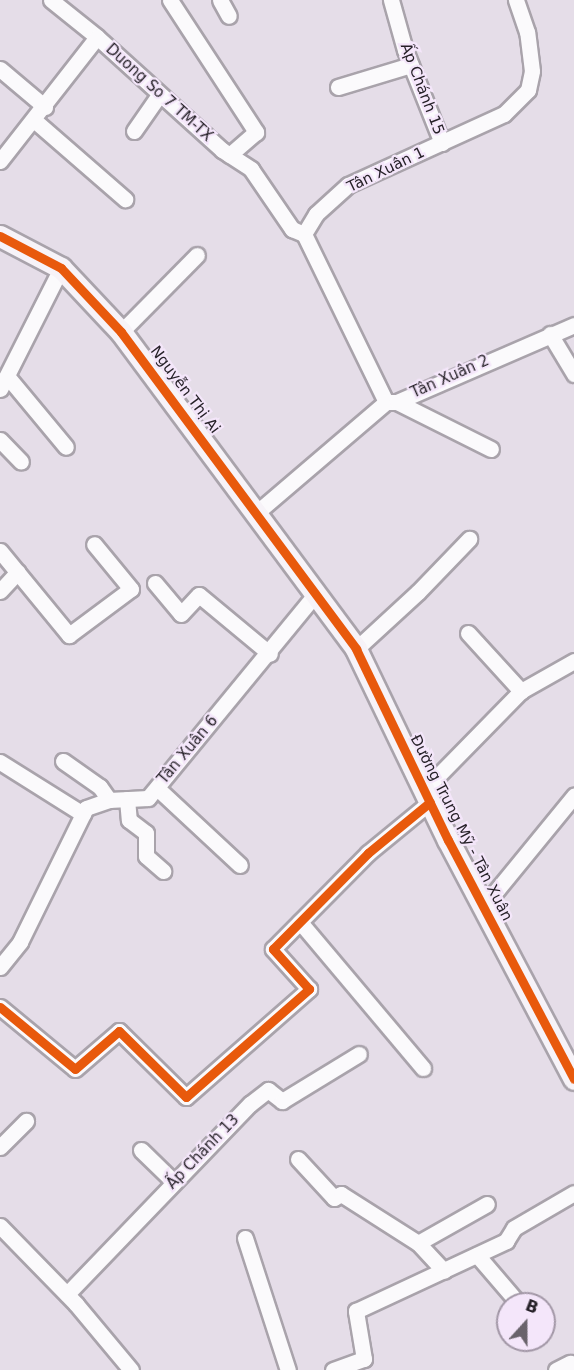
<!DOCTYPE html>
<html>
<head>
<meta charset="utf-8">
<style>
	body { margin:0 }
	#map { position:relative; width:574px; height:1370px; overflow:hidden; background:#e5dde8; font-family:"DejaVu Sans",sans-serif }
	div>[style] { position:absolute }
	[style*='--x'] { left:calc(var(--x)*1px); top:calc(var(--y)*1px); width:calc(var(--w)*1px); rotate:calc(var(--a)*1deg) }
	.roads { filter:drop-shadow(2px 0 #a9a3ab) drop-shadow(-2px 0 #a9a3ab) drop-shadow(0 2px #a9a3ab) drop-shadow(0 -2px #a9a3ab) }
	.street>* { height:15px; margin:-7.5px; padding:0 7.5px; transform-origin:7.5px; border-radius:7.5px; background:#fbfafc }
	.secondary>* { height:21px; margin:-10.5px; padding:0 10.5px; transform-origin:10.5px; border-radius:10.5px; background:#f7f3f8 }
	.cycleway>* { height:9px; margin:-4.5px; padding:0 4.5px; transform-origin:4.5px; border-radius:4.5px; background:#e8590c }
	span { translate:-50% -50%; white-space:nowrap; text-align:center; line-height:1.15; -webkit-text-stroke:4.5px #f4e6fa; paint-order:stroke }
	.street-label { font-size:15px; color:#262128 }
	.north { position:absolute; left:496px; top:1292px; width:60px; height:60px; box-sizing:border-box; background:#f4e6fa; border:2px solid #a297a6; border-radius:50%; rotate:21deg; font-size:16px; font-weight:700; line-height:24px; text-align:center; color:#262128 }
	.north::after { content:''; display:block; margin:auto; width:21px; height:27px; background:#69636b; clip-path:polygon(50% 0,100% 100%,50% 72%,0 100%) }
</style>
</head>
<body>
<div id="map">
	<div class="roads">
		<div class="street">
			<div style="--x:51;--y:0;--w:59;--a:38.8"></div>
			<div style="--x:170;--y:0;--w:158;--a:56.9"></div>
			<div style="--x:256;--y:132;--w:35;--a:139"></div>
			<div style="--x:220;--y:0;--w:18;--a:61"></div>
			<div style="--x:391;--y:0;--w:52;--a:74.4"></div>
			<div style="--x:405;--y:50;--w:100;--a:68.3"></div>
			<div style="--x:0;--y:69;--w:59;--a:40.2"></div>
			<div style="--x:338;--y:87;--w:76;--a:-16.8"></div>
			<div style="--x:34;--y:120;--w:121;--a:41"></div>
			<div style="--x:134;--y:131;--w:44;--a:-55.2"></div>
			<div style="--x:0;--y:161;--w:157;--a:-52"></div>
			<div style="--x:97;--y:37;--w:169;--a:42.1"></div>
			<div style="--x:222;--y:150;--w:35;--a:33"></div>
			<div style="--x:251;--y:169;--w:73;--a:55.7"></div>
			<div style="--x:292;--y:229;--w:13;--a:23"></div>
			<div style="--x:121;--y:332;--w:108;--a:-45.4"></div>
			<div style="--x:550;--y:334;--w:47;--a:59"></div>
			<div style="--x:7;--y:376;--w:92;--a:50.3"></div>
			<div style="--x:0;--y:389;--w:136;--a:-63.2"></div>
			<div style="--x:386;--y:402;--w:187;--a:-116"></div>
			<div style="--x:304;--y:234;--w:23;--a:-59"></div>
			<div style="--x:316;--y:214;--w:43;--a:-42.2"></div>
			<div style="--x:348;--y:185;--w:171;--a:-24.5"></div>
			<div style="--x:504;--y:114;--w:34;--a:-45"></div>
			<div style="--x:528;--y:90;--w:19;--a:-78"></div>
			<div style="--x:532;--y:71;--w:39;--a:-97"></div>
			<div style="--x:527;--y:32;--w:34;--a:-109"></div>
			<div style="--x:397;--y:402;--w:105;--a:26.6"></div>
			<div style="--x:0;--y:440;--w:30;--a:46"></div>
			<div style="--x:255;--y:514;--w:172;--a:-40.5"></div>
			<div style="--x:386;--y:402;--w:11;--a:0"></div>
			<div style="--x:397;--y:402;--w:193;--a:-23.5"></div>
			<div style="--x:0;--y:551;--w:109;--a:50.6"></div>
			<div style="--x:69;--y:635;--w:77;--a:-36.6"></div>
			<div style="--x:131;--y:589;--w:58;--a:-129.4"></div>
			<div style="--x:155;--y:583;--w:40;--a:50"></div>
			<div style="--x:181;--y:614;--w:26;--a:-47"></div>
			<div style="--x:199;--y:595;--w:92;--a:39.7"></div>
			<div style="--x:0;--y:591;--w:26;--a:-47"></div>
			<div style="--x:468;--y:633;--w:79;--a:47.6"></div>
			<div style="--x:356;--y:649;--w:84;--a:-42.6"></div>
			<div style="--x:418;--y:592;--w:74;--a:-46.1"></div>
			<div style="--x:63;--y:761;--w:45;--a:35.1"></div>
			<div style="--x:100;--y:787;--w:16;--a:55"></div>
			<div style="--x:0;--y:762;--w:98;--a:32.1"></div>
			<div style="--x:157;--y:788;--w:113;--a:42.9"></div>
			<div style="--x:424;--y:790;--w:139;--a:-45.6"></div>
			<div style="--x:521;--y:691;--w:61;--a:-29.5"></div>
			<div style="--x:127;--y:799;--w:21;--a:85"></div>
			<div style="--x:129;--y:820;--w:21;--a:37"></div>
			<div style="--x:146;--y:833;--w:23;--a:90"></div>
			<div style="--x:146;--y:856;--w:23;--a:41"></div>
			<div style="--x:483;--y:907;--w:144;--a:-50.7"></div>
			<div style="--x:300;--y:922;--w:191;--a:49.9"></div>
			<div style="--x:0;--y:967;--w:32;--a:-51"></div>
			<div style="--x:20;--y:942;--w:149;--a:-63.8"></div>
			<div style="--x:86;--y:808;--w:24;--a:-19"></div>
			<div style="--x:109;--y:800;--w:39;--a:-3"></div>
			<div style="--x:148;--y:798;--w:261;--a:-50.6"></div>
			<div style="--x:0;--y:1007;--w:97;--a:39.6"></div>
			<div style="--x:75;--y:1069;--w:58;--a:-40.8"></div>
			<div style="--x:119;--y:1031;--w:94;--a:44.6"></div>
			<div style="--x:186;--y:1097;--w:164;--a:-41.3"></div>
			<div style="--x:309;--y:989;--w:54;--a:-132"></div>
			<div style="--x:273;--y:949;--w:135;--a:-45.3"></div>
			<div style="--x:368;--y:853;--w:80;--a:-39.4"></div>
			<div style="--x:0;--y:1147;--w:37;--a:-45"></div>
			<div style="--x:141;--y:1150;--w:46;--a:44.1"></div>
			<div style="--x:298;--y:1159;--w:53;--a:47.3"></div>
			<div style="--x:334;--y:1198;--w:8;--a:-30"></div>
			<div style="--x:341;--y:1194;--w:91;--a:32.5"></div>
			<div style="--x:418;--y:1243;--w:38;--a:47"></div>
			<div style="--x:0;--y:1226;--w:109;--a:45.7"></div>
			<div style="--x:76;--y:1304;--w:86;--a:50.2"></div>
			<div style="--x:245;--y:1238;--w:139;--a:72"></div>
			<div style="--x:418;--y:1243;--w:79;--a:-29.5"></div>
			<div style="--x:477;--y:1255;--w:65;--a:49.4"></div>
			<div style="--x:67;--y:1294;--w:264;--a:-46.1"></div>
			<div style="--x:250;--y:1104;--w:23;--a:-38"></div>
			<div style="--x:268;--y:1090;--w:18;--a:38"></div>
			<div style="--x:282;--y:1101;--w:90;--a:-31.4"></div>
			<div style="--x:333;--y:1370;--w:33;--a:-20"></div>
			<div style="--x:364;--y:1359;--w:49;--a:-99.5"></div>
			<div style="--x:356;--y:1311;--w:166;--a:-25"></div>
			<div style="--x:506;--y:1241;--w:15;--a:-58"></div>
			<div style="--x:514;--y:1228;--w:69;--a:-30.3"></div>
			<div style="--x:556;--y:1370;--w:16;--a:-27"></div>
		</div>
		<div class="secondary">
			<div style="--x:0;--y:236;--w:69;--a:27.7"></div>
			<div style="--x:61;--y:268;--w:88;--a:46.8"></div>
			<div style="--x:121;--y:332;--w:395;--a:53.4"></div>
			<div style="--x:356;--y:649;--w:212;--a:64.3"></div>
			<div style="--x:448;--y:840;--w:270;--a:62.2"></div>
		</div>
	</div>
	<div class="cycleway">
		<div style="--x:0;--y:236;--w:69;--a:27.7"></div>
		<div style="--x:61;--y:268;--w:88;--a:46.8"></div>
		<div style="--x:121;--y:332;--w:395;--a:53.4"></div>
		<div style="--x:356;--y:649;--w:212;--a:64.3"></div>
		<div style="--x:448;--y:840;--w:270;--a:62.2"></div>
		<div style="--x:0;--y:1007;--w:97;--a:39.6"></div>
		<div style="--x:75;--y:1069;--w:58;--a:-40.8"></div>
		<div style="--x:119;--y:1031;--w:94;--a:44.6"></div>
		<div style="--x:186;--y:1097;--w:164;--a:-41.3"></div>
		<div style="--x:309;--y:989;--w:54;--a:-132"></div>
		<div style="--x:273;--y:949;--w:135;--a:-45.3"></div>
		<div style="--x:368;--y:853;--w:80;--a:-39.4"></div>
	</div>
	<div class="street-label">
		<span style="left:422px;top:89px;rotate:69deg">Ấp Chánh 15</span>
		<span style="left:159px;top:93px;rotate:42deg">Duong So 7 TM-TX</span>
		<span style="left:386px;top:170px;rotate:-26deg">Tân Xuân 1</span>
		<span style="left:450px;top:377px;rotate:-24deg">Tân Xuân 2</span>
		<span style="left:185px;top:390px;rotate:53deg">Nguyễn Thị Ai</span>
		<span style="left:188px;top:750px;rotate:-50deg">Tân Xuân 6</span>
		<span style="left:461px;top:828px;rotate:63deg">Đường Trung Mỹ - Tân Xuân</span>
		<span style="left:203px;top:1152px;rotate:-46deg">Ấp Chánh 13</span>
	</div>
	<div class="north">B</div>
</div>
</body>
</html>
